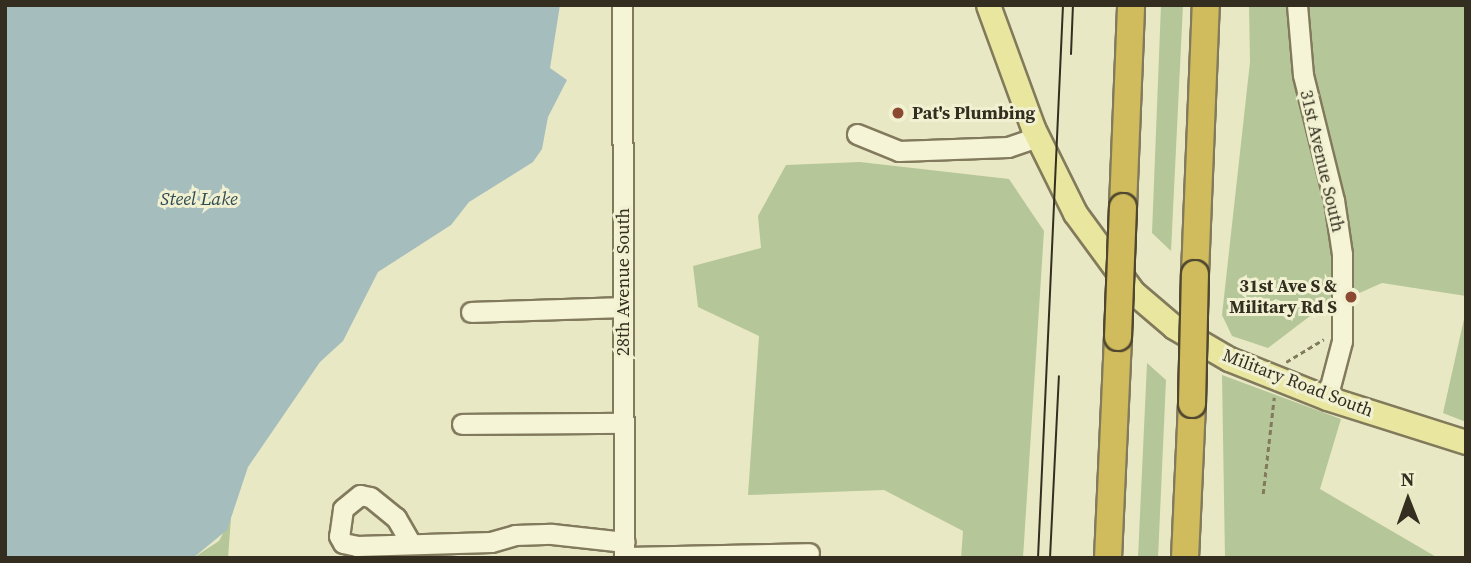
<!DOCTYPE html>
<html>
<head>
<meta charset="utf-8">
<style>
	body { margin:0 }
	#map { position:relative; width:1471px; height:563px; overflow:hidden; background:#e9e8c4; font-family:"Source Serif 4",serif }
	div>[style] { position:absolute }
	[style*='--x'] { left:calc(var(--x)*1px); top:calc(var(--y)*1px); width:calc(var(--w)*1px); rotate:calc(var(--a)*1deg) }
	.green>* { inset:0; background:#b5c699 }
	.water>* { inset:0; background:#a5bdbc }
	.path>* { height:2.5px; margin-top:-1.25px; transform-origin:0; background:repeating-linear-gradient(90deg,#827a5c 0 5px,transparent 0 8.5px) }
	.roads { filter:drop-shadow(2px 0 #827a5c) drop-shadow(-2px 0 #827a5c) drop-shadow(0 2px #827a5c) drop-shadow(0 -2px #827a5c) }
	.minor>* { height:19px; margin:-9.5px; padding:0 9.5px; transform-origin:9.5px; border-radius:9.5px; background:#f5f4d6 }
	.major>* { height:23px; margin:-11.5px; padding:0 11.5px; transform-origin:11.5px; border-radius:11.5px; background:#e9e69f }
	.highway>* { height:26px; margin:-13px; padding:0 13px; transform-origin:13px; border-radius:13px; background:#d0bc5c }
	.tram>* { height:2px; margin:-1px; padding:0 1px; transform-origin:1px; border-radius:1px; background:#332e1f }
	.bridges { filter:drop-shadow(2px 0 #504730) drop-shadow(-2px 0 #504730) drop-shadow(0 2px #504730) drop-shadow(0 -2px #504730) }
	.highway-bridge>* { height:26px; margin:-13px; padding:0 13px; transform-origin:13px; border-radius:13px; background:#d0bc5c }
	.dots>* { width:19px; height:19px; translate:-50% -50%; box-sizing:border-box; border:4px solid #f1f1d2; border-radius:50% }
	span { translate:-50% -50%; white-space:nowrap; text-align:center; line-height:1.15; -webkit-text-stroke:6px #f1f1d2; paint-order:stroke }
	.poi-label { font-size:18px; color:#332e1f; font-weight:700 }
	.left { translate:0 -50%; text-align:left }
	.right { translate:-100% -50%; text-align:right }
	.street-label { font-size:18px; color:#332e1f }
	.water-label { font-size:19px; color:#2f4b52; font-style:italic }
	.frame { position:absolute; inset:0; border:7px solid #332e1f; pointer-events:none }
	.north { position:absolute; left:1373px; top:465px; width:70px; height:70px; -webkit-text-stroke:5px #f1f1d2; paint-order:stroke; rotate:359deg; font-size:19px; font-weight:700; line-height:28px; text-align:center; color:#332e1f }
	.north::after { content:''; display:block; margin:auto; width:24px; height:32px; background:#332e1f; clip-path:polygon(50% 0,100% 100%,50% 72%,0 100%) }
</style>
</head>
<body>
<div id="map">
	<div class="green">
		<div style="clip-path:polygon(1161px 5px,1183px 5px,1171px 251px,1152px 233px)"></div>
		<div style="clip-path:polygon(1249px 5px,1466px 5px,1466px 296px,1382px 283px,1314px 313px,1268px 348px,1232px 336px,1222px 315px,1250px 62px)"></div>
		<div style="clip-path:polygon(860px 162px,1009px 179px,1044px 231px,1023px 558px,961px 558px,963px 531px,884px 490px,748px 495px,759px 336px,698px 307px,693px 266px,761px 248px,758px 216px,786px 165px)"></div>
		<div style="clip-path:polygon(1466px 310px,1466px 422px,1443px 413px)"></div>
		<div style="clip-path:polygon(1147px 363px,1166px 380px,1158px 558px,1138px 558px)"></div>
		<div style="clip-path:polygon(1222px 375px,1341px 419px,1320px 489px,1438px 558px,1225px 558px)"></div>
		<div style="clip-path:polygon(231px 518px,228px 558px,193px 558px,219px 541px)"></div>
	</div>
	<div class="water">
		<div style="clip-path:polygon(5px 5px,560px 5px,550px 68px,567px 80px,548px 117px,542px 149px,533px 162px,469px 202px,451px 225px,378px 272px,343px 341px,320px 362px,248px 467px,227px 530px,193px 558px,5px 558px)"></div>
	</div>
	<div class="path">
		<div style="--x:1286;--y:362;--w:44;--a:-31.2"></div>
		<div style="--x:1263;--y:494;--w:97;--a:-83.5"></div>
	</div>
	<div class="roads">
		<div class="minor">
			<div style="--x:622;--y:5;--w:553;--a:89.79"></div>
			<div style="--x:1297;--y:5;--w:70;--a:85.1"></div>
			<div style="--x:1303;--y:75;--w:129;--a:76.1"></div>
			<div style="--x:1334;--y:200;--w:55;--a:81.6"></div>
			<div style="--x:1342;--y:254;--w:87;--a:90"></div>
			<div style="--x:1342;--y:341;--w:59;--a:104.7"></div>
			<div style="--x:857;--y:134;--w:45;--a:22"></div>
			<div style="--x:899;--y:151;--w:109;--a:-2.1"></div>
			<div style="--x:1008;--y:147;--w:31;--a:-19"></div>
			<div style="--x:471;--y:312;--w:152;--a:-1.9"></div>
			<div style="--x:462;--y:424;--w:162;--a:-0.4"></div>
			<div style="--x:410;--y:542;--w:28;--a:-120"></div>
			<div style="--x:396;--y:518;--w:33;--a:-141"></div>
			<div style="--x:370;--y:497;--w:10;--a:-169"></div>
			<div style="--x:360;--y:495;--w:22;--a:141"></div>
			<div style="--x:343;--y:509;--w:27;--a:98"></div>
			<div style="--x:339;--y:536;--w:8;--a:60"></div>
			<div style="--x:343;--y:543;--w:14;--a:12"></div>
			<div style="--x:357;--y:546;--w:134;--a:-1.7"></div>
			<div style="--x:491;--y:542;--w:25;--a:-16"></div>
			<div style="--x:515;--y:535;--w:37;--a:-2"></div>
			<div style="--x:552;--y:534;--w:73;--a:6.3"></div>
			<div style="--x:624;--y:557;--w:185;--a:-1.2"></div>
		</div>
		<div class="major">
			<div style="--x:988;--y:5;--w:131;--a:69.9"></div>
			<div style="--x:1033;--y:128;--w:95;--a:63.7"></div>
			<div style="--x:1075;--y:213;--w:98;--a:53.7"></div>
			<div style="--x:1133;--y:292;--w:54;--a:40.5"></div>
			<div style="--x:1174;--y:327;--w:64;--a:30.2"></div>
			<div style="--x:1229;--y:359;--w:105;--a:21.7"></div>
			<div style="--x:1327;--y:398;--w:146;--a:17.6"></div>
		</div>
		<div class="highway">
			<div style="--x:1123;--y:207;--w:202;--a:-87.7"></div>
			<div style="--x:1195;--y:274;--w:269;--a:-87.7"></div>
			<div style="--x:1108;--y:558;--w:221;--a:-87.4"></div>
			<div style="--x:1185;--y:558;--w:154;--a:-87.4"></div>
		</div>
	</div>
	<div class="tram">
		<div style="--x:1071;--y:54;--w:49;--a:-87.7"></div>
		<div style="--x:1038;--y:558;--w:554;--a:-87.41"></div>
		<div style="--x:1050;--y:558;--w:182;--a:-87.2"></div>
	</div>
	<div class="bridges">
		<div class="highway-bridge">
			<div style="--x:1118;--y:337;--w:130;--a:-87.8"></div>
			<div style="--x:1192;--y:404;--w:130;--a:-88.7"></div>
		</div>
	</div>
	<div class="dots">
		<div style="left:898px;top:113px;background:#8b4932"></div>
		<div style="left:1351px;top:297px;background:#8b4932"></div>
	</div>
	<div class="poi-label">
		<span class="left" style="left:912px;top:113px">Pat's Plumbing</span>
		<span class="right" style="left:1337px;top:297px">31st Ave S &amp;<br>Military Rd S</span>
	</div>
	<div class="street-label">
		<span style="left:1322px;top:161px;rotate:77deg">31st Avenue South</span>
		<span style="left:623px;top:282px;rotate:-90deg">28th Avenue South</span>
		<span style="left:1298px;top:383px;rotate:21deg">Military Road South</span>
	</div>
	<div class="water-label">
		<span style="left:199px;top:199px">Steel Lake</span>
	</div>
	<div class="frame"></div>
	<div class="north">N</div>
</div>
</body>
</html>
